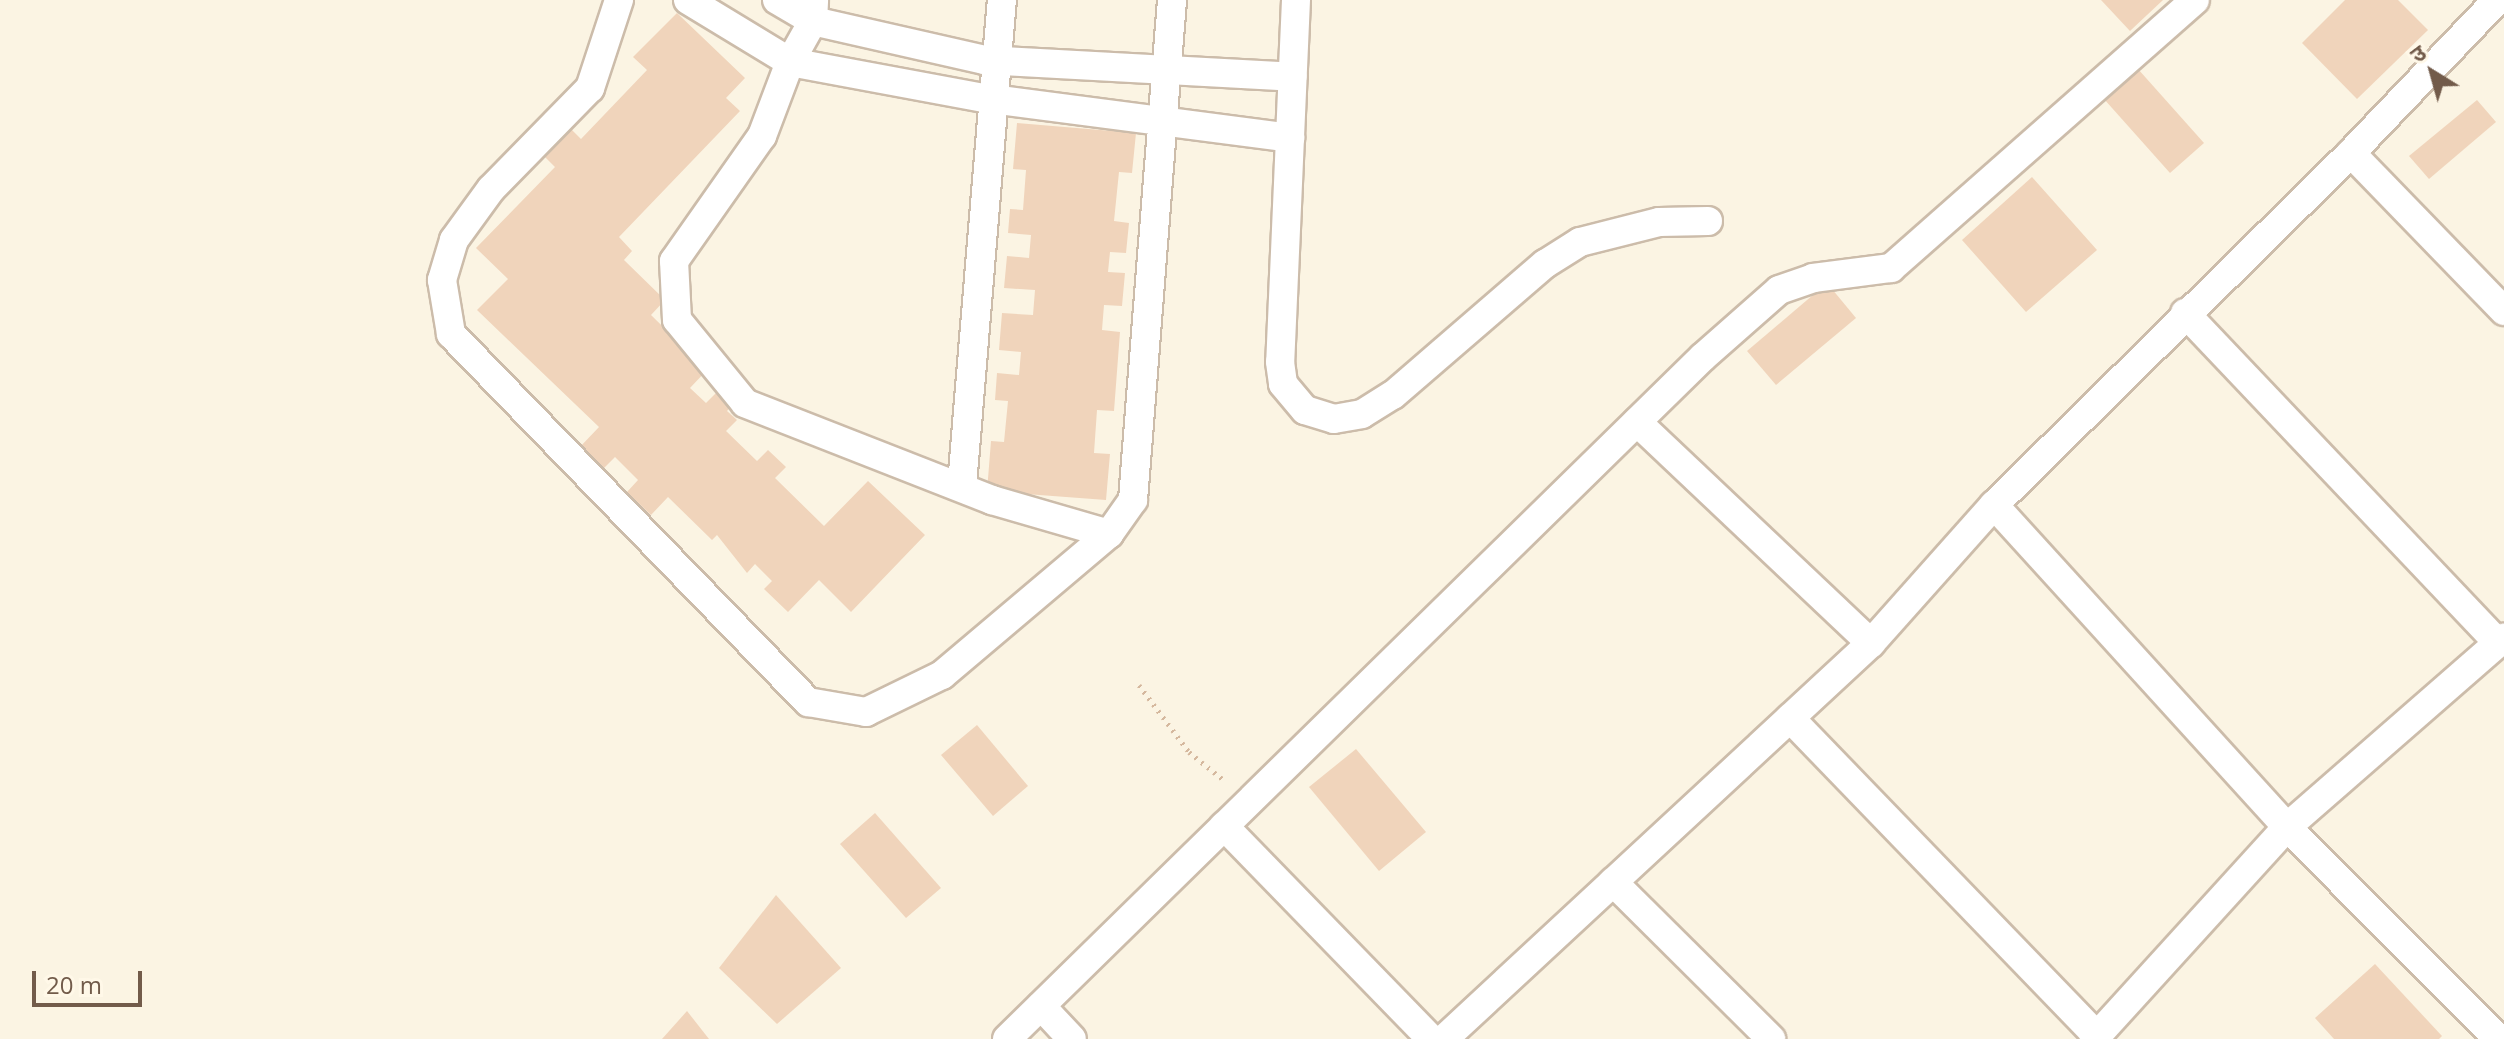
<!DOCTYPE html>
<html>
<head>
<meta charset="utf-8">
<style>
	body { margin:0 }
	#map { position:relative; width:2504px; height:1039px; overflow:hidden; background:#fbf4e3; font-family:"Open Sans","Noto Sans Devanagari",sans-serif }
	div>[style] { position:absolute }
	[style*='--x'] { left:calc(var(--x)*1px); top:calc(var(--y)*1px); width:calc(var(--w)*1px); rotate:calc(var(--a)*1deg) }
	.building>* { inset:0; background:#f0d4bb }
	.path>* { height:5px; margin-top:-2.5px; transform-origin:0; background:repeating-linear-gradient(90deg,#d5b89e 0 2px,transparent 0 8px) }
	.roads { filter:drop-shadow(2px 0 #ccbcaa) drop-shadow(-2px 0 #ccbcaa) drop-shadow(0 2px #ccbcaa) drop-shadow(0 -2px #ccbcaa) }
	.street>* { height:28px; margin:-14px; padding:0 14px; transform-origin:14px; border-radius:14px; background:#fff }
	span { translate:-50% -50%; white-space:nowrap; text-align:center; line-height:1.15; -webkit-text-stroke:6px #fff8e8; paint-order:stroke }
	.north { position:absolute; left:2392px; top:32px; width:80px; height:80px; -webkit-text-stroke:6px #fff8e8; paint-order:stroke; rotate:323deg; font-size:22px; font-weight:700; line-height:32px; text-align:center; color:#725b4a }
	.north::after { content:''; display:block; margin:auto; width:28px; height:36px; background:#725b4a; clip-path:polygon(50% 0,100% 100%,50% 72%,0 100%) }
	.scale { position:absolute; left:32px; top:971px; width:110px; height:36px; box-sizing:border-box; border:4px solid #725b4a; border-top:0; padding-left:10px; font-size:24px; line-height:28px; white-space:nowrap; color:#725b4a; -webkit-text-stroke:6px #fff8e8; paint-order:stroke }
</style>
</head>
<body>
<div id="map">
	<div class="building">
		<div style="clip-path:polygon(2101px 0,2163px 0,2130px 31px)"></div>
		<div style="clip-path:polygon(2345px 0,2398px 0,2428px 30px,2357px 99px,2302px 43px)"></div>
		<div style="clip-path:polygon(677px 13px,745px 78px,726px 98px,740px 111px,619px 237px,632px 251px,624px 260px,665px 300px,651px 315px,707px 370px,690px 388px,706px 403px,723px 386px,737px 400px,727px 411px,737px 420px,726px 431px,757px 461px,768px 450px,786px 467px,775px 478px,824px 526px,868px 481px,925px 535px,851px 612px,819px 580px,788px 612px,764px 589px,772px 581px,755px 564px,747px 573px,717px 535px,712px 540px,668px 497px,651px 515px,627px 492px,638px 480px,615px 457px,602px 470px,579px 448px,599px 427px,477px 310px,508px 279px,476px 248px,555px 167px,541px 153px,567px 125px,581px 139px,647px 70px,633px 57px)"></div>
		<div style="clip-path:polygon(2138px 69px,2204px 143px,2170px 173px,2104px 99px)"></div>
		<div style="clip-path:polygon(2477px 100px,2496px 122px,2429px 179px,2409px 156px)"></div>
		<div style="clip-path:polygon(1017px 123px,1136px 133px,1132px 173px,1119px 172px,1114px 221px,1129px 223px,1126px 253px,1110px 252px,1108px 272px,1125px 273px,1122px 306px,1104px 305px,1102px 330px,1120px 332px,1114px 411px,1097px 410px,1094px 453px,1110px 454px,1106px 500px,987px 491px,991px 441px,1004px 442px,1008px 401px,995px 400px,997px 373px,1019px 375px,1021px 352px,999px 350px,1002px 313px,1033px 315px,1035px 290px,1004px 288px,1007px 256px,1029px 258px,1031px 235px,1008px 233px,1010px 209px,1023px 210px,1026px 170px,1013px 169px)"></div>
		<div style="clip-path:polygon(2032px 177px,2097px 250px,2026px 312px,1962px 240px)"></div>
		<div style="clip-path:polygon(1827px 283px,1856px 318px,1776px 385px,1747px 351px)"></div>
		<div style="clip-path:polygon(977px 725px,1028px 786px,993px 816px,941px 755px)"></div>
		<div style="clip-path:polygon(1356px 749px,1426px 832px,1379px 871px,1309px 787px)"></div>
		<div style="clip-path:polygon(875px 813px,941px 888px,906px 918px,840px 844px)"></div>
		<div style="clip-path:polygon(776px 895px,841px 968px,777px 1024px,719px 968px)"></div>
		<div style="clip-path:polygon(2375px 964px,2442px 1036px,2439px 1039px,2334px 1039px,2315px 1018px)"></div>
		<div style="clip-path:polygon(687px 1011px,709px 1039px,662px 1039px)"></div>
	</div>
	<div class="path">
		<div style="--x:1139;--y:685;--w:84;--a:53.3"></div>
		<div style="--x:1189;--y:752;--w:46;--a:38.9"></div>
	</div>
	<div class="roads">
		<div class="street">
			<div style="--x:619;--y:0;--w:93;--a:108.2"></div>
			<div style="--x:590;--y:88;--w:141;--a:134.4"></div>
			<div style="--x:491;--y:189;--w:63;--a:126"></div>
			<div style="--x:454;--y:240;--w:42;--a:106.7"></div>
			<div style="--x:442;--y:280;--w:55;--a:80.5"></div>
			<div style="--x:451;--y:334;--w:513;--a:45.87"></div>
			<div style="--x:808;--y:702;--w:59;--a:9.8"></div>
			<div style="--x:866;--y:712;--w:85;--a:-26"></div>
			<div style="--x:942;--y:675;--w:219;--a:-40.2"></div>
			<div style="--x:1109;--y:534;--w:122;--a:-163.8"></div>
			<div style="--x:992;--y:500;--w:265;--a:-158.6"></div>
			<div style="--x:745;--y:403;--w:107;--a:-129.3"></div>
			<div style="--x:677;--y:320;--w:59;--a:-92.9"></div>
			<div style="--x:674;--y:261;--w:153;--a:-54.9"></div>
			<div style="--x:762;--y:136;--w:79;--a:-69.3"></div>
			<div style="--x:790;--y:62;--w:47;--a:-60.7"></div>
			<div style="--x:813;--y:21;--w:21;--a:-87"></div>
			<div style="--x:688;--y:0;--w:119;--a:31.3"></div>
			<div style="--x:790;--y:62;--w:197;--a:10.5"></div>
			<div style="--x:984;--y:98;--w:309;--a:7.4"></div>
			<div style="--x:777;--y:0;--w:42;--a:30.3"></div>
			<div style="--x:813;--y:21;--w:175;--a:12.8"></div>
			<div style="--x:984;--y:60;--w:309;--a:3.1"></div>
			<div style="--x:1296;--y:0;--w:362;--a:92.5"></div>
			<div style="--x:1280;--y:362;--w:22;--a:82"></div>
			<div style="--x:1283;--y:384;--w:34;--a:50"></div>
			<div style="--x:1305;--y:410;--w:30;--a:17"></div>
			<div style="--x:1334;--y:419;--w:28;--a:-10"></div>
			<div style="--x:1362;--y:414;--w:36;--a:-32"></div>
			<div style="--x:1393;--y:395;--w:201;--a:-40.8"></div>
			<div style="--x:1545;--y:264;--w:41;--a:-32.2"></div>
			<div style="--x:1580;--y:242;--w:81;--a:-14.2"></div>
			<div style="--x:1659;--y:222;--w:49;--a:-1.2"></div>
			<div style="--x:2351;--y:153;--w:220;--a:45.9"></div>
			<div style="--x:2185;--y:313;--w:455;--a:46.5"></div>
			<div style="--x:1637;--y:422;--w:322;--a:43.4"></div>
			<div style="--x:962;--y:485;--w:487;--a:-85.3"></div>
			<div style="--x:1994;--y:505;--w:435;--a:47.7"></div>
			<div style="--x:2287;--y:827;--w:299;--a:45.1"></div>
			<div style="--x:1109;--y:534;--w:42;--a:-54.8"></div>
			<div style="--x:1133;--y:500;--w:502;--a:-85.54"></div>
			<div style="--x:1790;--y:718;--w:442;--a:46"></div>
			<div style="--x:1224;--y:826;--w:297;--a:45.8"></div>
			<div style="--x:1613;--y:882;--w:223;--a:44.8"></div>
			<div style="--x:1041;--y:1006;--w:45;--a:46.8"></div>
			<div style="--x:1007;--y:1039;--w:974;--a:-44.42"></div>
			<div style="--x:1703;--y:357;--w:101;--a:-41.4"></div>
			<div style="--x:1779;--y:290;--w:36;--a:-19"></div>
			<div style="--x:1813;--y:278;--w:79;--a:-7.3"></div>
			<div style="--x:1891;--y:268;--w:405;--a:-41.4"></div>
			<div style="--x:1444;--y:1039;--w:582;--a:-42.84"></div>
			<div style="--x:1871;--y:643;--w:185;--a:-48.3"></div>
			<div style="--x:1994;--y:505;--w:501;--a:-44.6"></div>
			<div style="--x:2351;--y:153;--w:211;--a:-46.3"></div>
			<div style="--x:2094;--y:1039;--w:287;--a:-47.7"></div>
			<div style="--x:2287;--y:827;--w:288;--a:-41.1"></div>
		</div>
	</div>
	<div class="north">उ</div>
	<div class="scale">20 m</div>
</div>
</body>
</html>
